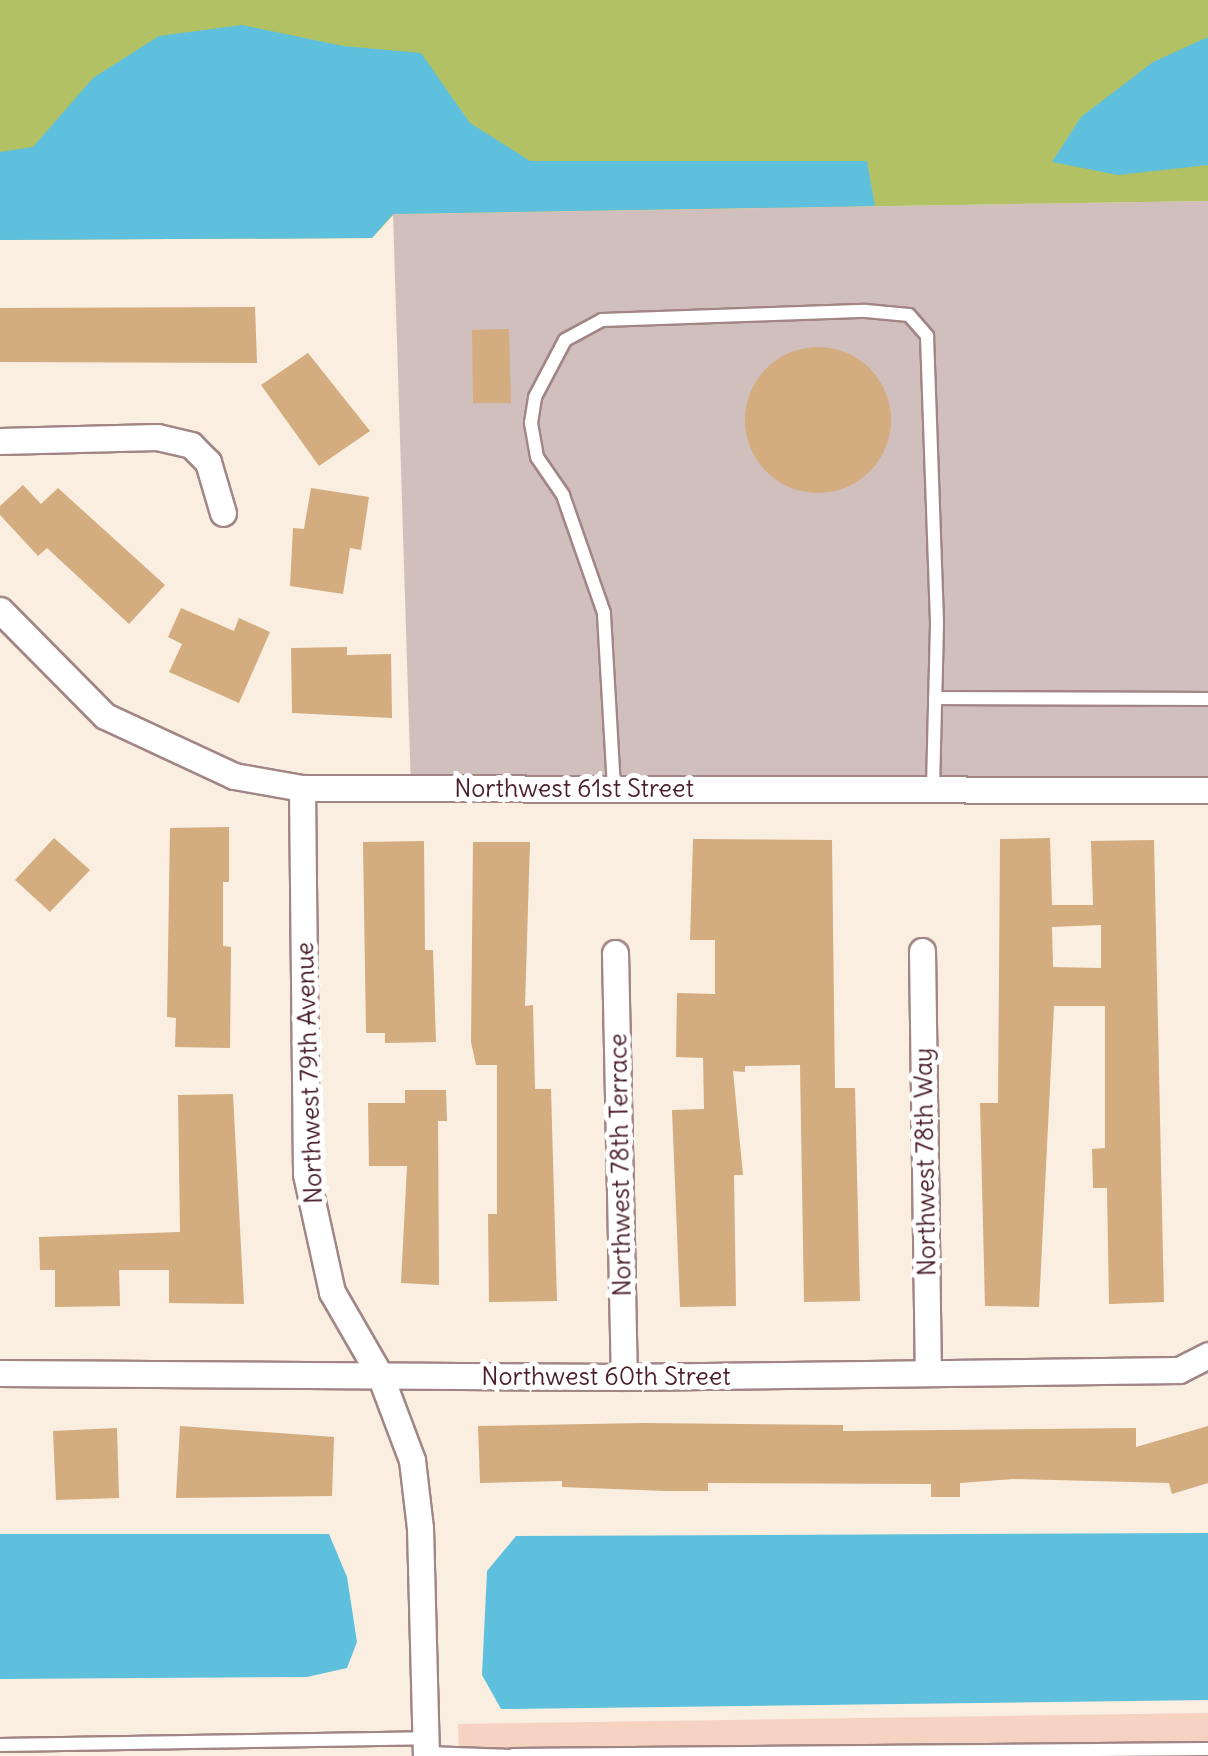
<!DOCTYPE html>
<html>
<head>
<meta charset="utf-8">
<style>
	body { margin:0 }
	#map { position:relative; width:1208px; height:1756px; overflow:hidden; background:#f9eee0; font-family:Delius,sans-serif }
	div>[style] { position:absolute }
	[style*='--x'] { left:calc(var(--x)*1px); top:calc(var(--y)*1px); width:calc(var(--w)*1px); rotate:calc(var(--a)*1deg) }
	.built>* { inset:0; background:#f5d2c2 }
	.industrial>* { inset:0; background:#d1bfbd }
	.green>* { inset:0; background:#b1c164 }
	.water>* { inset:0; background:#5fc0dd }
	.building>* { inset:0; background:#d3ac7f }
	.round { border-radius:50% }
	.roads { filter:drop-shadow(2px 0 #a28686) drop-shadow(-2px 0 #a28686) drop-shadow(0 2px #a28686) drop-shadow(0 -2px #a28686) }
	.service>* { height:12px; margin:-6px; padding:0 6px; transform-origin:6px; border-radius:6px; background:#fff }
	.minor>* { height:25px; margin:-12.5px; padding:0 12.5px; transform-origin:12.5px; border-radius:12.5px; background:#fff }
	span { translate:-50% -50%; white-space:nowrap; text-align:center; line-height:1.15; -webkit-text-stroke:10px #fff; paint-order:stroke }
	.street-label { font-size:25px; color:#4a1f2b }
</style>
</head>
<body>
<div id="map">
	<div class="built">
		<div style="clip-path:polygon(1208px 1713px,1208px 1756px,459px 1756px,458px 1724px)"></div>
	</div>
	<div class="industrial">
		<div style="clip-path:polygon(1208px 201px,1208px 784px,411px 789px,393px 214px)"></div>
	</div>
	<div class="green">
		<div style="clip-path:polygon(0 0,1208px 0,1208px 201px,394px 214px,372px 238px,0 240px)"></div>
	</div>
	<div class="water">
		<div style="clip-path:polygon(242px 25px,343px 46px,421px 53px,470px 123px,530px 161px,867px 161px,875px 206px,393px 214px,372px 238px,0 240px,0 152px,33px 147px,93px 78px,159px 36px)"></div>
		<div style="clip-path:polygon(1208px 37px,1208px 165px,1118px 175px,1052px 162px,1081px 117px,1153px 62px)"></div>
		<div style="clip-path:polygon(1208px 1533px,1208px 1700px,501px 1709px,482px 1675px,487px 1571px,516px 1536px)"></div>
		<div style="clip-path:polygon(0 1534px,329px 1534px,347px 1577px,357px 1642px,347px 1668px,307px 1677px,0 1679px)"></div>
	</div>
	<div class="building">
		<div style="clip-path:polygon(255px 307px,257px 363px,0 362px,0 308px)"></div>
		<div style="clip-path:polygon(509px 329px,511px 403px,473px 403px,472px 330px)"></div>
		<div class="round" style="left:745px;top:347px;width:146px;height:146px"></div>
		<div style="clip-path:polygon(308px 353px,370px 431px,319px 466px,261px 385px)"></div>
		<div style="clip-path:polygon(23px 485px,41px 504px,58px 488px,165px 585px,129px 624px,47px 548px,38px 556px,0 515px,0 506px)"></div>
		<div style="clip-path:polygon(311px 488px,369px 497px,361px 550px,350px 548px,343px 594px,290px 586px,293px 528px,304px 529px)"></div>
		<div style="clip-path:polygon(181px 608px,234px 631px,239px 618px,270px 632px,239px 703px,169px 672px,182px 644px,168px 637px)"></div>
		<div style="clip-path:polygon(347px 647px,347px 655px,391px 654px,392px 718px,292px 713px,291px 648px)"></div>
		<div style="clip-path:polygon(229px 827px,229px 882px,223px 882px,223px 946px,231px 947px,230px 1048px,175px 1047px,176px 1018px,167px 1017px,170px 828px)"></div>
		<div style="clip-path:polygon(54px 838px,90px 870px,50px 912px,15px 880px)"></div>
		<div style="clip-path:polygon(evenodd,1050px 838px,1052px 905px,1093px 905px,1091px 841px,1154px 840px,1164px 1302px,1109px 1304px,1107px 1188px,1093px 1188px,1092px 1149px,1105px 1148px,1105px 1006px,1054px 1006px,1039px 1307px,985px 1306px,980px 1103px,998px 1103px,1000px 839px,1050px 838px,1101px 925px,1101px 968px,1053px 967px,1052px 927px,1101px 925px)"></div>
		<div style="clip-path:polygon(693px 839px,832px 840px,835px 1088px,855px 1088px,860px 1301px,804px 1302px,800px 1065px,745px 1066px,745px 1072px,733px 1071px,743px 1175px,734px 1175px,736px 1306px,680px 1307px,672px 1110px,704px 1109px,703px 1058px,676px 1057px,677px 993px,715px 994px,715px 940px,690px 940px)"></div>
		<div style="clip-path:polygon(424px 841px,425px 950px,433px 950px,436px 1042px,385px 1043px,385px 1033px,366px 1033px,363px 842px)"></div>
		<div style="clip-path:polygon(473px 842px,530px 842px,525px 1006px,533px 1005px,535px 1089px,551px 1089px,557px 1301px,489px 1302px,488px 1214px,497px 1214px,497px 1065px,476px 1065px,471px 1042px)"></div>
		<div style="clip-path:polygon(405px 1090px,446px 1090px,447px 1121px,438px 1121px,439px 1285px,401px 1283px,407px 1166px,369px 1166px,368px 1103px,405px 1103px)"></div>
		<div style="clip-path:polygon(233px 1094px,244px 1304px,169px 1303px,169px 1270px,119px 1270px,120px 1306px,55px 1307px,55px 1270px,40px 1270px,39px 1237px,180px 1232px,178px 1095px)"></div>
		<div style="clip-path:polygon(643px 1423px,843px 1425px,843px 1431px,1136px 1428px,1136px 1447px,1208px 1426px,1208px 1483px,1172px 1494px,1169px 1483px,1013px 1479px,960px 1483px,960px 1497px,931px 1497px,931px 1484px,708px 1483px,708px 1491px,666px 1491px,562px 1487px,562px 1481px,480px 1483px,478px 1426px)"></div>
		<div style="clip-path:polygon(180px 1426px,334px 1437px,332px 1496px,176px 1498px)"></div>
		<div style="clip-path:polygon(117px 1428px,119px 1498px,56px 1500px,53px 1431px)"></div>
	</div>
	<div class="roads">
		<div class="service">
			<div style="--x:935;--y:698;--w:273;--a:0.2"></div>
			<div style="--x:614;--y:788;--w:175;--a:-93.3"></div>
			<div style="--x:604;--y:613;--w:125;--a:-109.2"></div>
			<div style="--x:563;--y:495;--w:46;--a:-124.4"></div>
			<div style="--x:537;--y:457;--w:35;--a:-100"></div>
			<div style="--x:531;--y:423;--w:26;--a:-81"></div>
			<div style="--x:535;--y:397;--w:64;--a:-62.2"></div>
			<div style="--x:565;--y:340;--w:42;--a:-28.4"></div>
			<div style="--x:602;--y:320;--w:264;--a:-2"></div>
			<div style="--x:866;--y:311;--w:43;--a:5.3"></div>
			<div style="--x:909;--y:315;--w:28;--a:49"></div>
			<div style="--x:927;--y:336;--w:288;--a:88"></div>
			<div style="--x:937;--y:624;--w:162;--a:91.4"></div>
			<div style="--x:0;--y:1745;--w:426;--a:-0.9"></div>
			<div style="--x:426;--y:1753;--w:87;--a:2"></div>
			<div style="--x:513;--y:1755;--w:695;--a:-0.49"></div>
		</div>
		<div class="minor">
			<div style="--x:0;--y:441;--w:157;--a:-1.5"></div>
			<div style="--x:157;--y:437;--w:35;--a:13"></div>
			<div style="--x:191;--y:445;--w:24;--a:45"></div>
			<div style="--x:208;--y:462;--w:53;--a:73.6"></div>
			<div style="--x:0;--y:610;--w:149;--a:45.3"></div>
			<div style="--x:105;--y:716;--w:142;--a:24.9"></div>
			<div style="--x:234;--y:776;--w:69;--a:10"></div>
			<div style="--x:302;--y:788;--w:906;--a:0.13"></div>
			<div style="--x:302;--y:788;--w:386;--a:89.4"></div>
			<div style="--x:306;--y:1174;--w:121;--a:77.6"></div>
			<div style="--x:332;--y:1292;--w:96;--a:60"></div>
			<div style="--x:380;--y:1375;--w:91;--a:69.4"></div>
			<div style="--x:412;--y:1460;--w:68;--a:83.3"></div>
			<div style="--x:420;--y:1528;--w:228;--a:88.5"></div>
			<div style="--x:922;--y:951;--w:422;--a:89.2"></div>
			<div style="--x:615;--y:953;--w:424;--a:88.8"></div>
			<div style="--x:0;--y:1373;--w:624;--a:0.37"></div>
			<div style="--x:624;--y:1377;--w:555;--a:-0.72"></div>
			<div style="--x:1179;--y:1370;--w:33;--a:-27"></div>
		</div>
	</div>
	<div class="street-label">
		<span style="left:574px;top:788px">Northwest 61st Street</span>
		<span style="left:309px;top:1073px;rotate:-92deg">Northwest 79th Avenue</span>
		<span style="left:925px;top:1162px;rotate:-91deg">Northwest 78th Way</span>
		<span style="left:620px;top:1165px;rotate:-91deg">Northwest 78th Terrace</span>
		<span style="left:606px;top:1376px">Northwest 60th Street</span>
	</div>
</div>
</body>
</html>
